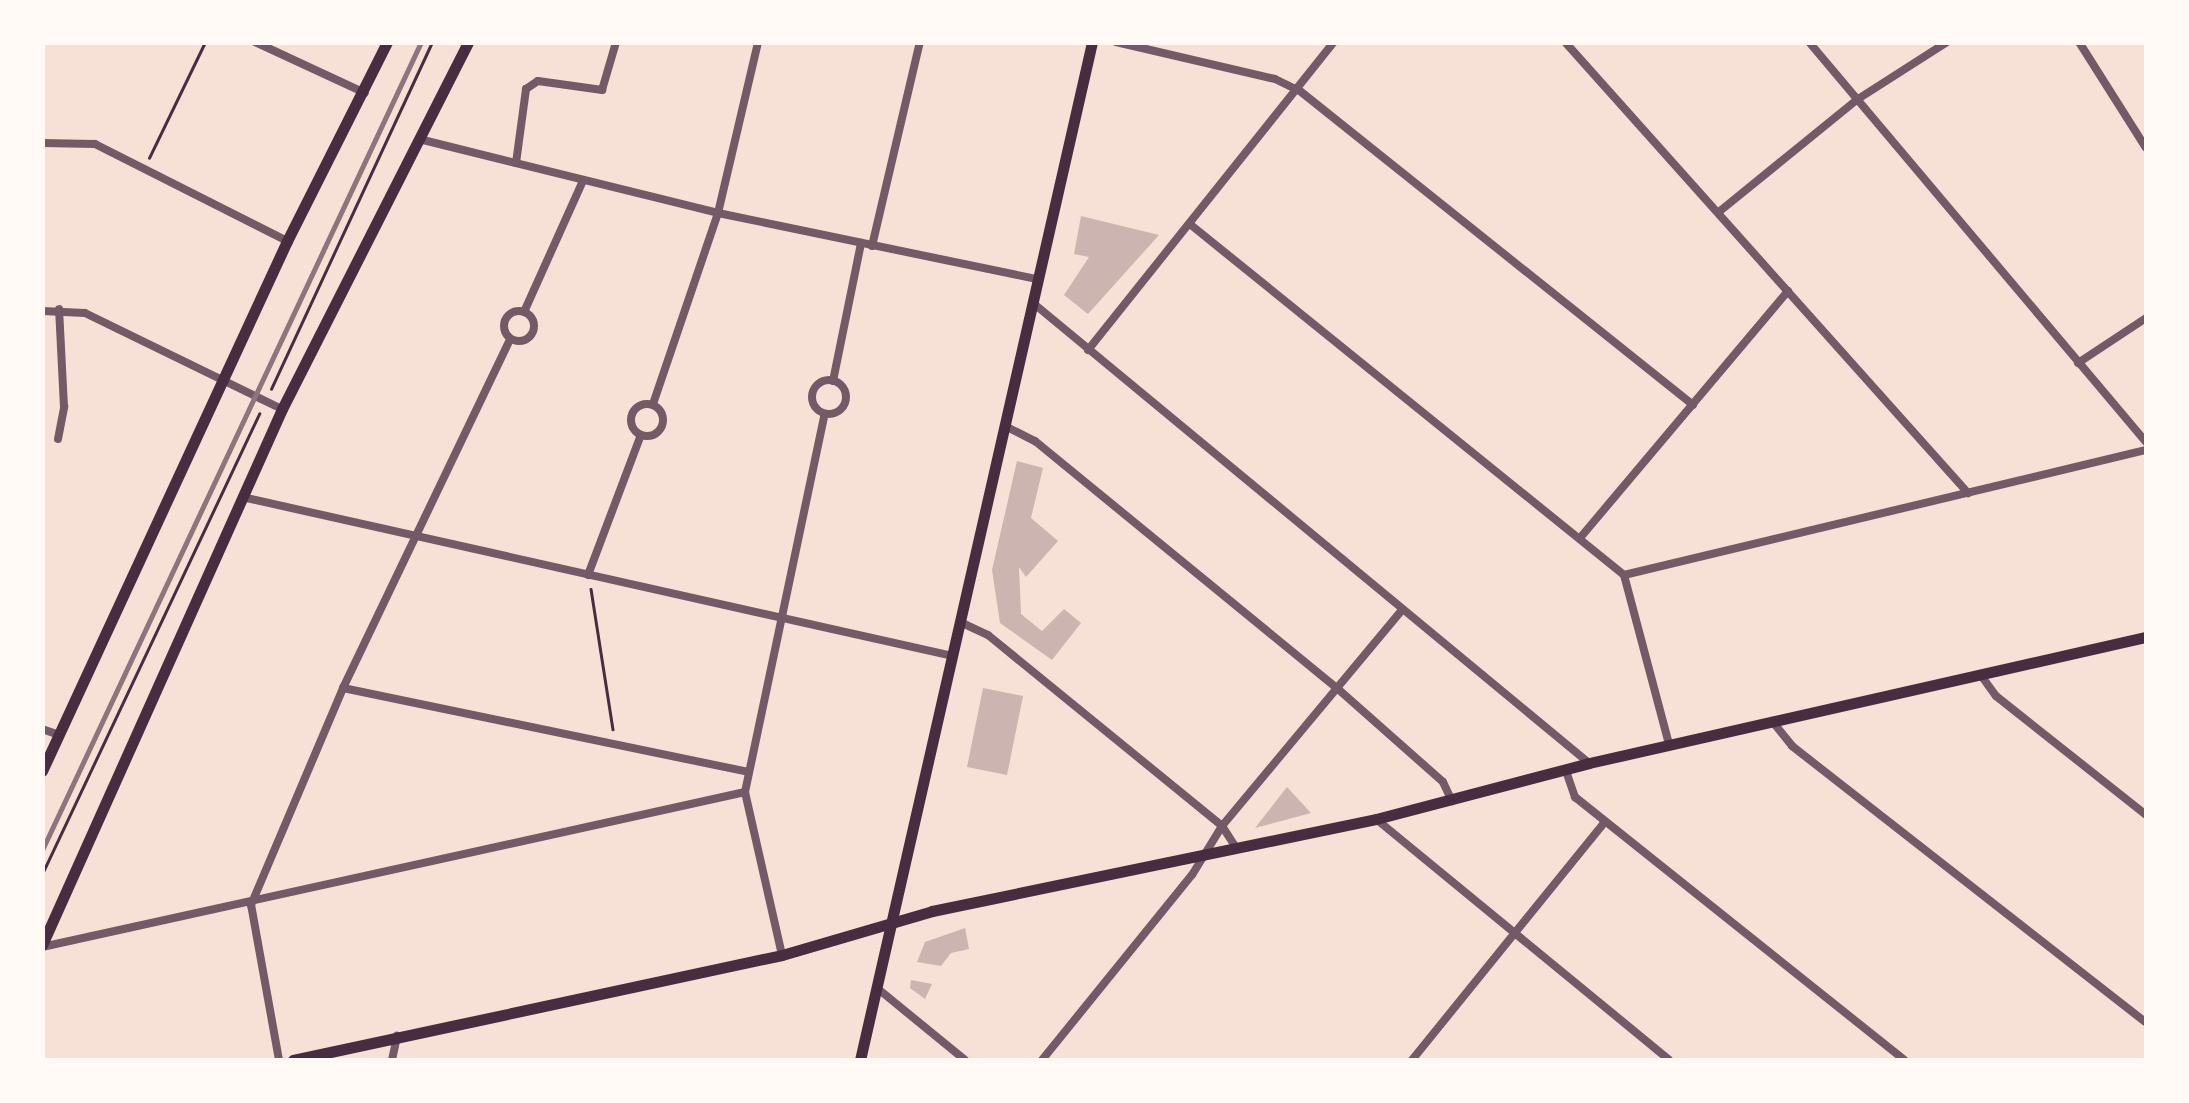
<!DOCTYPE html>
<html>
<head>
<meta charset="utf-8">
<style>
	body { margin:0 }
	#map { position:relative; width:2189px; height:1103px; overflow:hidden; background:#f7e1d7; font-family:Georgia,serif }
	div>[style] { position:absolute }
	[style*='--x'] { left:calc(var(--x)*1px); top:calc(var(--y)*1px); width:calc(var(--w)*1px); rotate:calc(var(--a)*1deg) }
	.building>* { inset:0; background:#ccb4b1 }
	.path>* { height:2.5px; margin:-1.25px; padding:0 1.25px; transform-origin:1.25px; border-radius:1.25px; background:#4a2c40 }
	.minor>* { height:8px; margin:-4px; padding:0 4px; transform-origin:4px; border-radius:4px; background:#755966 }
	.minor>.ring { margin:-4px; padding:0; box-sizing:content-box; background:none; border:8px solid #755966; border-radius:50% }
	.secondary>* { height:11px; margin:-5.5px; padding:0 5.5px; transform-origin:5.5px; border-radius:5.5px; background:#4a2c40 }
	.rail>* { height:5px; margin:-2.5px; padding:0 2.5px; transform-origin:2.5px; border-radius:2.5px; background:#8f747c }
	span { translate:-50% -50%; white-space:nowrap; text-align:center; line-height:1.15; -webkit-text-stroke:8px #fffaf5; paint-order:stroke }
	.frame { position:absolute; inset:0; border:45px solid #fffaf5; pointer-events:none }
</style>
</head>
<body>
<div id="map">
	<div class="building">
		<div style="clip-path:polygon(1081px 216px,1159px 235px,1088px 314px,1064px 295px,1089px 257px,1074px 254px)"></div>
		<div style="clip-path:polygon(1017px 461px,1043px 468px,1031px 518px,1058px 541px,1026px 577px,1019px 567px,1021px 614px,1042px 631px,1064px 609px,1081px 623px,1052px 660px,1000px 623px,992px 570px)"></div>
		<div style="clip-path:polygon(983px 688px,1023px 696px,1007px 775px,967px 767px)"></div>
		<div style="clip-path:polygon(1287px 787px,1311px 813px,1255px 828px)"></div>
		<div style="clip-path:polygon(965px 928px,969px 949px,951px 953px,941px 966px,917px 962px,925px 942px)"></div>
		<div style="clip-path:polygon(911px 980px,932px 984px,925px 999px,910px 988px)"></div>
	</div>
	<div class="path">
		<div style="--x:149;--y:158;--w:129;--a:-64.2"></div>
		<div style="--x:271;--y:389;--w:383;--a:-65.1"></div>
		<div style="--x:591;--y:589;--w:142;--a:81.1"></div>
		<div style="--x:42;--y:874;--w:509;--a:-64.74"></div>
	</div>
	<div class="minor">
		<div style="--x:255;--y:42;--w:121;--a:24.9"></div>
		<div style="--x:1116;--y:42;--w:163;--a:13.1"></div>
		<div style="--x:1275;--y:79;--w:28;--a:26"></div>
		<div style="--x:1300;--y:91;--w:503;--a:38.62"></div>
		<div style="--x:1565;--y:42;--w:605;--a:48.22"></div>
		<div style="--x:1809;--y:42;--w:523;--a:49.89"></div>
		<div style="--x:2079;--y:42;--w:125;--a:57.7"></div>
		<div style="--x:419;--y:139;--w:308;--a:13.9"></div>
		<div style="--x:718;--y:213;--w:327;--a:11.7"></div>
		<div style="--x:42;--y:143;--w:53;--a:1.1"></div>
		<div style="--x:95;--y:144;--w:215;--a:26.8"></div>
		<div style="--x:516;--y:163;--w:75;--a:-82.3"></div>
		<div style="--x:526;--y:89;--w:14;--a:-34"></div>
		<div style="--x:538;--y:81;--w:65;--a:8"></div>
		<div style="--x:602;--y:90;--w:50;--a:-73.7"></div>
		<div style="--x:1720;--y:211;--w:178;--a:-39.1"></div>
		<div style="--x:1858;--y:99;--w:106;--a:-32.6"></div>
		<div style="--x:1191;--y:225;--w:557;--a:38.95"></div>
		<div style="--x:1624;--y:575;--w:175;--a:75.1"></div>
		<div style="--x:872;--y:246;--w:210;--a:-76.8"></div>
		<div style="--x:1033;--y:303;--w:722;--a:39.6"></div>
		<div class="ring" style="left:504px;top:311px;width:22px;height:22px"></div>
		<div style="--x:42;--y:311;--w:43;--a:2.7"></div>
		<div style="--x:85;--y:313;--w:219;--a:26"></div>
		<div style="--x:524;--y:312;--w:144;--a:-65.8"></div>
		<div style="--x:1088;--y:350;--w:394;--a:-51.4"></div>
		<div style="--x:2078;--y:363;--w:82;--a:-33.5"></div>
		<div class="ring" style="left:812px;top:380px;width:26px;height:26px"></div>
		<div style="--x:833;--y:381;--w:141;--a:-78.5"></div>
		<div class="ring" style="left:631px;top:404px;width:24px;height:24px"></div>
		<div style="--x:653;--y:404;--w:202;--a:-71.2"></div>
		<div style="--x:718;--y:213;--w:176;--a:-76.8"></div>
		<div style="--x:1005;--y:426;--w:34;--a:27"></div>
		<div style="--x:1035;--y:441;--w:392;--a:39.3"></div>
		<div style="--x:1338;--y:689;--w:140;--a:41.5"></div>
		<div style="--x:1443;--y:782;--w:21;--a:65"></div>
		<div style="--x:58;--y:439;--w:33;--a:-79"></div>
		<div style="--x:64;--y:407;--w:98;--a:-92.9"></div>
		<div style="--x:242;--y:497;--w:729;--a:12.61"></div>
		<div style="--x:1580;--y:538;--w:323;--a:-49.9"></div>
		<div style="--x:588;--y:575;--w:150;--a:-69.3"></div>
		<div style="--x:1624;--y:575;--w:537;--a:-13.47"></div>
		<div style="--x:960;--y:622;--w:31;--a:25"></div>
		<div style="--x:988;--y:635;--w:302;--a:39.2"></div>
		<div style="--x:1222;--y:826;--w:27;--a:57"></div>
		<div style="--x:1980;--y:674;--w:27;--a:54"></div>
		<div style="--x:1996;--y:696;--w:191;--a:38.4"></div>
		<div style="--x:343;--y:688;--w:414;--a:11.7"></div>
		<div style="--x:1772;--y:721;--w:32;--a:51"></div>
		<div style="--x:1792;--y:746;--w:449;--a:38"></div>
		<div style="--x:42;--y:729;--w:18;--a:19"></div>
		<div style="--x:1566;--y:771;--w:28;--a:71"></div>
		<div style="--x:1575;--y:797;--w:421;--a:38.6"></div>
		<div style="--x:1376;--y:819;--w:379;--a:39.4"></div>
		<div style="--x:42;--y:947;--w:720;--a:-12.43"></div>
		<div style="--x:782;--y:955;--w:167;--a:-102.8"></div>
		<div style="--x:745;--y:792;--w:386;--a:-78.1"></div>
		<div style="--x:877;--y:988;--w:114;--a:39.3"></div>
		<div style="--x:279;--y:1060;--w:158;--a:-100.2"></div>
		<div style="--x:251;--y:905;--w:236;--a:-67"></div>
		<div style="--x:343;--y:688;--w:387;--a:-64.4"></div>
		<div style="--x:392;--y:1060;--w:25;--a:-78"></div>
		<div style="--x:1042;--y:1060;--w:238;--a:-51"></div>
		<div style="--x:1192;--y:875;--w:57;--a:-58.5"></div>
		<div style="--x:1222;--y:826;--w:280;--a:-50.2"></div>
		<div style="--x:1412;--y:1060;--w:306;--a:-51"></div>
	</div>
	<div class="secondary">
		<div style="--x:42;--y:771;--w:584;--a:-65.19"></div>
		<div style="--x:287;--y:241;--w:223;--a:-63.3"></div>
		<div style="--x:42;--y:945;--w:587;--a:-65.88"></div>
		<div style="--x:282;--y:409;--w:411;--a:-63.1"></div>
		<div style="--x:293;--y:1060;--w:500;--a:-12.12"></div>
		<div style="--x:782;--y:955;--w:156;--a:-16.3"></div>
		<div style="--x:932;--y:911;--w:453;--a:-11.7"></div>
		<div style="--x:1376;--y:819;--w:220;--a:-14.7"></div>
		<div style="--x:1589;--y:763;--w:571;--a:-12.75"></div>
		<div style="--x:860;--y:1060;--w:1044;--a:-77.16"></div>
	</div>
	<div class="rail">
		<div style="--x:42;--y:850;--w:892;--a:-64.87"></div>
	</div>
	<div class="frame"></div>
</div>
</body>
</html>
